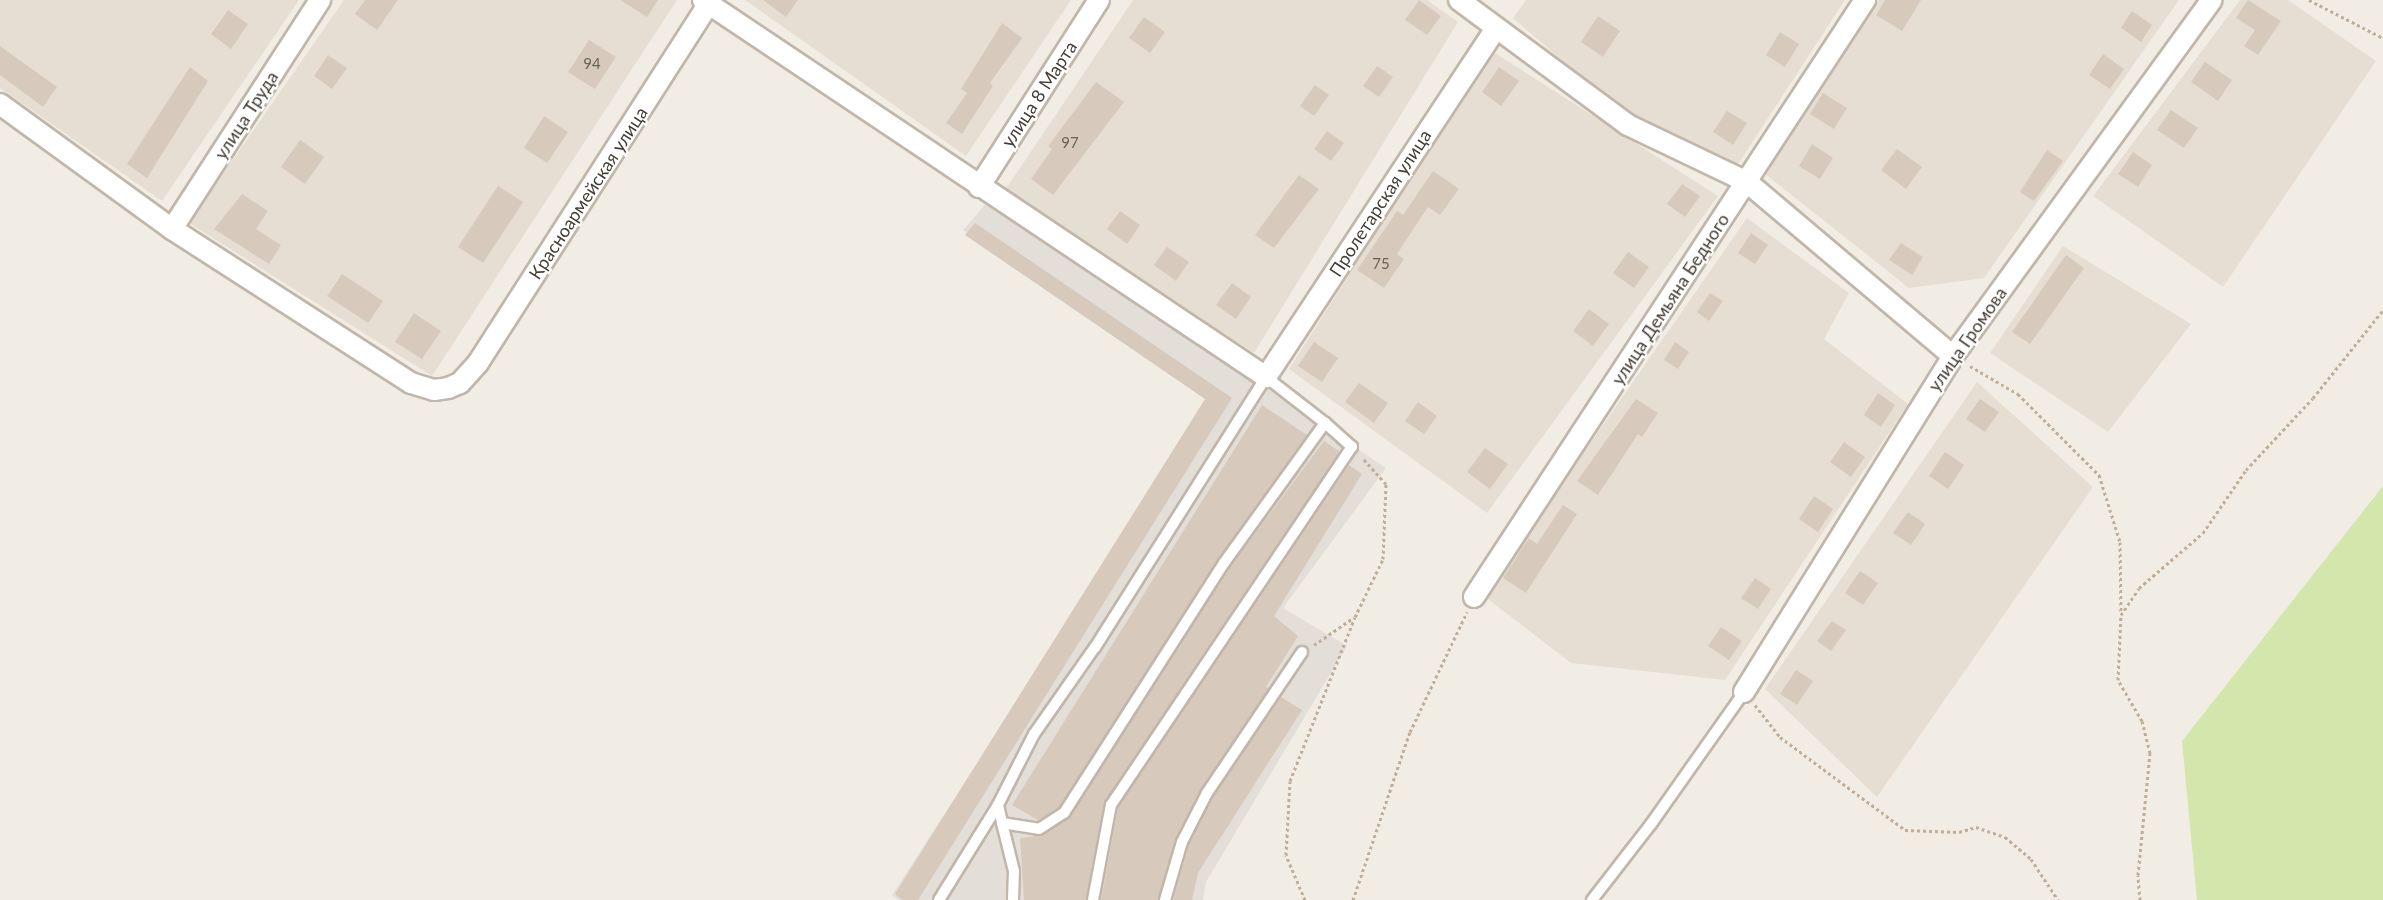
<!DOCTYPE html>
<html>
<head>
<meta charset="utf-8">
<style>
	body { margin:0 }
	#map { position:relative; width:2383px; height:900px; overflow:hidden; background:#f2ede4; font-family:Lato,sans-serif }
	div>[style] { position:absolute }
	[style*='--x'] { left:calc(var(--x)*1px); top:calc(var(--y)*1px); width:calc(var(--w)*1px); rotate:calc(var(--a)*1deg) }
	.residential>* { inset:0; background:#e6ded2 }
	.industrial>* { inset:0; background:#e4ded9 }
	.green>* { inset:0; background:#d3e7ac }
	.building>* { inset:0; background:#d7cabd }
	.path>* { height:3px; margin-top:-1.5px; transform-origin:0; background:repeating-linear-gradient(90deg,#c0ae98 0 3px,transparent 0 6px) }
	.roads { filter:drop-shadow(2px 0 #c1b6aa) drop-shadow(-2px 0 #c1b6aa) drop-shadow(0 2px #c1b6aa) drop-shadow(0 -2px #c1b6aa) }
	.service>* { height:10px; margin:-5px; padding:0 5px; transform-origin:5px; border-radius:5px; background:#fff }
	.minor>* { height:20px; margin:-10px; padding:0 10px; transform-origin:10px; border-radius:10px; background:#fff }
	span { translate:-50% -50%; white-space:nowrap; text-align:center; line-height:1.15; -webkit-text-stroke:4.5px #fff; paint-order:stroke }
	.number-label { font-size:15px; color:#6a6056 }
	.number-label span { -webkit-text-stroke-width:0 }
	.street-label { font-size:18px; color:#453d34 }
</style>
</head>
<body>
<div id="map">
	<div class="residential">
		<div style="clip-path:polygon(0 0,299px 0,162px 201px,0 88px)"></div>
		<div style="clip-path:polygon(344px 0,677px 0,432px 376px,189px 223px)"></div>
		<div style="clip-path:polygon(745px 0,1071px 0,966px 156px)"></div>
		<div style="clip-path:polygon(1133px 0,1427px 0,1458px 22px,1254px 353px,1005px 190px)"></div>
		<div style="clip-path:polygon(1526px 0,1845px 0,1738px 164px,1629px 118px,1513px 18px)"></div>
		<div style="clip-path:polygon(1878px 0,2179px 0,1984px 278px,1909px 288px,1765px 174px)"></div>
		<div style="clip-path:polygon(2240px 0,2288px 0,2376px 61px,2223px 287px,2093px 196px)"></div>
		<div style="clip-path:polygon(1492px 51px,1718px 196px,1487px 513px,1289px 369px)"></div>
		<div style="clip-path:polygon(1747px 218px,1849px 293px,1824px 339px,1908px 404px,1725px 680px,1571px 663px,1484px 596px)"></div>
		<div style="clip-path:polygon(2063px 246px,2191px 324px,2108px 432px,1990px 353px)"></div>
		<div style="clip-path:polygon(1977px 382px,2093px 487px,1877px 797px,1765px 689px)"></div>
	</div>
	<div class="industrial">
		<div style="clip-path:polygon(989px 200px,1386px 468px,1283px 608px,1347px 646px,1206px 882px,1203px 900px,898px 900px,892px 895px,1215px 395px,963px 230px)"></div>
	</div>
	<div class="green">
		<div style="clip-path:polygon(2383px 486px,2383px 900px,2197px 900px,2182px 741px)"></div>
	</div>
	<div class="building">
		<div style="clip-path:polygon(365px 0,398px 0,377px 30px,355px 14px)"></div>
		<div style="clip-path:polygon(620px 0,658px 0,647px 17px)"></div>
		<div style="clip-path:polygon(763px 0,798px 0,786px 17px)"></div>
		<div style="clip-path:polygon(1419px 0,1441px 16px,1427px 35px,1405px 20px)"></div>
		<div style="clip-path:polygon(1885px 0,1921px 0,1902px 31px,1876px 15px)"></div>
		<div style="clip-path:polygon(2248px 0,2281px 21px,2258px 55px,2244px 46px,2255px 30px,2236px 18px)"></div>
		<div style="clip-path:polygon(228px 10px,248px 24px,231px 49px,211px 34px)"></div>
		<div style="clip-path:polygon(2132px 11px,2152px 25px,2141px 42px,2121px 28px)"></div>
		<div style="clip-path:polygon(1598px 16px,1620px 31px,1603px 57px,1581px 42px)"></div>
		<div style="clip-path:polygon(1144px 17px,1165px 32px,1150px 53px,1129px 38px)"></div>
		<div style="clip-path:polygon(1002px 23px,1022px 38px,990px 83px,993px 86px,962px 134px,946px 123px,967px 93px,961px 89px)"></div>
		<div style="clip-path:polygon(1780px 32px,1799px 44px,1785px 67px,1766px 55px)"></div>
		<div style="clip-path:polygon(589px 40px,616px 57px,595px 89px,568px 72px)"></div>
		<div style="clip-path:polygon(0 46px,57px 87px,43px 107px,0 75px)"></div>
		<div style="clip-path:polygon(2103px 54px,2124px 69px,2110px 89px,2089px 75px)"></div>
		<div style="clip-path:polygon(328px 55px,347px 68px,332px 89px,314px 76px)"></div>
		<div style="clip-path:polygon(2205px 62px,2232px 80px,2218px 101px,2191px 82px)"></div>
		<div style="clip-path:polygon(1377px 66px,1393px 77px,1379px 97px,1363px 86px)"></div>
		<div style="clip-path:polygon(190px 67px,208px 81px,147px 178px,127px 164px)"></div>
		<div style="clip-path:polygon(1499px 67px,1519px 81px,1501px 106px,1482px 92px)"></div>
		<div style="clip-path:polygon(1096px 82px,1124px 102px,1053px 195px,1031px 179px,1052px 149px,1048px 146px)"></div>
		<div style="clip-path:polygon(1315px 85px,1329px 95px,1314px 116px,1300px 106px)"></div>
		<div style="clip-path:polygon(1823px 93px,1847px 108px,1834px 129px,1810px 114px)"></div>
		<div style="clip-path:polygon(2171px 110px,2198px 128px,2184px 148px,2157px 130px)"></div>
		<div style="clip-path:polygon(1727px 111px,1747px 123px,1733px 145px,1713px 132px)"></div>
		<div style="clip-path:polygon(544px 116px,568px 132px,547px 163px,524px 148px)"></div>
		<div style="clip-path:polygon(1327px 131px,1344px 143px,1331px 161px,1314px 149px)"></div>
		<div style="clip-path:polygon(300px 140px,324px 157px,305px 184px,281px 167px)"></div>
		<div style="clip-path:polygon(1812px 144px,1833px 158px,1820px 179px,1799px 166px)"></div>
		<div style="clip-path:polygon(1897px 149px,1922px 167px,1906px 189px,1881px 170px)"></div>
		<div style="clip-path:polygon(2047px 150px,2063px 161px,2034px 201px,2020px 192px)"></div>
		<div style="clip-path:polygon(2133px 152px,2152px 165px,2138px 187px,2118px 174px)"></div>
		<div style="clip-path:polygon(1433px 171px,1459px 189px,1440px 215px,1428px 207px,1397px 254px,1404px 259px,1384px 288px,1357px 270px,1397px 211px,1403px 215px)"></div>
		<div style="clip-path:polygon(1299px 175px,1319px 189px,1274px 248px,1255px 235px)"></div>
		<div style="clip-path:polygon(1682px 184px,1700px 196px,1685px 217px,1667px 204px)"></div>
		<div style="clip-path:polygon(498px 186px,523px 202px,483px 263px,458px 247px)"></div>
		<div style="clip-path:polygon(242px 194px,268px 211px,256px 229px,281px 245px,269px 264px,214px 229px)"></div>
		<div style="clip-path:polygon(1120px 211px,1140px 225px,1127px 244px,1107px 229px)"></div>
		<div style="clip-path:polygon(975px 223px,1232px 398px,918px 900px,902px 900px,895px 894px,1205px 399px,965px 235px)"></div>
		<div style="clip-path:polygon(1751px 233px,1768px 245px,1755px 264px,1738px 253px)"></div>
		<div style="clip-path:polygon(1901px 243px,1923px 257px,1912px 275px,1889px 260px)"></div>
		<div style="clip-path:polygon(1167px 247px,1189px 262px,1176px 281px,1154px 265px)"></div>
		<div style="clip-path:polygon(1628px 252px,1649px 267px,1634px 288px,1613px 273px)"></div>
		<div style="clip-path:polygon(2066px 255px,2084px 268px,2030px 344px,2012px 332px)"></div>
		<div style="clip-path:polygon(342px 274px,383px 301px,368px 323px,327px 296px)"></div>
		<div style="clip-path:polygon(1232px 283px,1251px 297px,1236px 319px,1216px 305px)"></div>
		<div style="clip-path:polygon(1710px 293px,1723px 301px,1709px 321px,1697px 312px)"></div>
		<div style="clip-path:polygon(1589px 309px,1609px 324px,1593px 346px,1573px 331px)"></div>
		<div style="clip-path:polygon(414px 313px,441px 331px,422px 359px,395px 342px)"></div>
		<div style="clip-path:polygon(1314px 342px,1338px 358px,1322px 382px,1298px 366px)"></div>
		<div style="clip-path:polygon(1675px 342px,1689px 352px,1678px 369px,1664px 360px)"></div>
		<div style="clip-path:polygon(1359px 383px,1388px 403px,1374px 423px,1345px 402px)"></div>
		<div style="clip-path:polygon(1878px 393px,1895px 405px,1881px 427px,1864px 415px)"></div>
		<div style="clip-path:polygon(1636px 399px,1658px 413px,1642px 437px,1638px 434px,1598px 495px,1577px 481px)"></div>
		<div style="clip-path:polygon(1980px 399px,1999px 412px,1985px 432px,1966px 419px)"></div>
		<div style="clip-path:polygon(1418px 402px,1437px 416px,1424px 434px,1405px 421px)"></div>
		<div style="clip-path:polygon(1262px 405px,1307px 435px,1218px 559px,1059px 808px,1038px 820px,1012px 805px)"></div>
		<div style="clip-path:polygon(1324px 441px,1339px 451px,1336px 457px,1105px 801px,1086px 900px,1024px 900px,1020px 838px,1043px 835px,1070px 817px,1230px 567px)"></div>
		<div style="clip-path:polygon(1844px 442px,1865px 457px,1851px 477px,1830px 462px)"></div>
		<div style="clip-path:polygon(1485px 448px,1508px 464px,1490px 489px,1467px 472px)"></div>
		<div style="clip-path:polygon(1945px 452px,1964px 465px,1948px 489px,1929px 476px)"></div>
		<div style="clip-path:polygon(1349px 465px,1362px 474px,1274px 616px,1298px 636px,1266px 687px,1269px 688px,1200px 790px,1175px 840px,1158px 900px,1101px 900px,1118px 808px)"></div>
		<div style="clip-path:polygon(1814px 496px,1833px 509px,1818px 532px,1799px 519px)"></div>
		<div style="clip-path:polygon(1563px 505px,1577px 514px,1526px 593px,1503px 578px,1529px 538px,1537px 544px)"></div>
		<div style="clip-path:polygon(1908px 512px,1925px 524px,1911px 545px,1893px 533px)"></div>
		<div style="clip-path:polygon(1860px 571px,1878px 583px,1863px 605px,1845px 593px)"></div>
		<div style="clip-path:polygon(1755px 578px,1771px 589px,1758px 609px,1741px 598px)"></div>
		<div style="clip-path:polygon(1832px 621px,1846px 630px,1831px 651px,1817px 641px)"></div>
		<div style="clip-path:polygon(1721px 627px,1742px 641px,1729px 660px,1708px 646px)"></div>
		<div style="clip-path:polygon(1796px 670px,1813px 681px,1797px 705px,1780px 694px)"></div>
		<div style="clip-path:polygon(1281px 697px,1302px 710px,1198px 873px,1192px 900px,1173px 900px,1189px 845px,1213px 797px)"></div>
	</div>
	<div class="path">
		<div style="--x:2309;--y:0;--w:83;--a:27.2"></div>
		<div style="--x:1970;--y:366;--w:56;--a:30.3"></div>
		<div style="--x:2018;--y:394;--w:115;--a:45"></div>
		<div style="--x:2099;--y:475;--w:70;--a:72.6"></div>
		<div style="--x:2120;--y:542;--w:71;--a:89.2"></div>
		<div style="--x:1314;--y:645;--w:47;--a:-34.7"></div>
		<div style="--x:1755;--y:705;--w:41;--a:52"></div>
		<div style="--x:1780;--y:737;--w:156;--a:36.6"></div>
		<div style="--x:1905;--y:830;--w:54;--a:2.1"></div>
		<div style="--x:1959;--y:832;--w:18;--a:-16"></div>
		<div style="--x:1976;--y:827;--w:31;--a:19"></div>
		<div style="--x:2005;--y:837;--w:34;--a:40"></div>
		<div style="--x:2031;--y:859;--w:49;--a:56.6"></div>
		<div style="--x:1305;--y:900;--w:49;--a:-112.9"></div>
		<div style="--x:1286;--y:855;--w:74;--a:-86.9"></div>
		<div style="--x:1290;--y:781;--w:176;--a:-68.4"></div>
		<div style="--x:1355;--y:617;--w:64;--a:-64.2"></div>
		<div style="--x:1383;--y:559;--w:75;--a:-87.7"></div>
		<div style="--x:1386;--y:484;--w:36;--a:-132"></div>
		<div style="--x:1353;--y:900;--w:177;--a:-71.3"></div>
		<div style="--x:1410;--y:732;--w:133;--a:-64.6"></div>
		<div style="--x:2140;--y:900;--w:25;--a:-95"></div>
		<div style="--x:2138;--y:875;--w:123;--a:-84.4"></div>
		<div style="--x:2150;--y:753;--w:33;--a:-104"></div>
		<div style="--x:2142;--y:721;--w:48;--a:-120.3"></div>
		<div style="--x:2118;--y:680;--w:65;--a:-87.4"></div>
		<div style="--x:2121;--y:615;--w:32;--a:-56"></div>
		<div style="--x:2139;--y:588;--w:84;--a:-40.7"></div>
		<div style="--x:2203;--y:533;--w:76;--a:-55.7"></div>
		<div style="--x:2246;--y:470;--w:98;--a:-47.1"></div>
		<div style="--x:2313;--y:398;--w:112;--a:-51.5"></div>
	</div>
	<div class="roads">
		<div class="service">
			<div style="--x:1002;--y:823;--w:37;--a:9"></div>
			<div style="--x:1039;--y:829;--w:30;--a:-33"></div>
			<div style="--x:1064;--y:813;--w:297;--a:-57.4"></div>
			<div style="--x:1224;--y:563;--w:173;--a:-54.2"></div>
			<div style="--x:1325;--y:423;--w:75;--a:-142.1"></div>
			<div style="--x:1266;--y:377;--w:320;--a:122.3"></div>
			<div style="--x:1095;--y:647;--w:106;--a:125"></div>
			<div style="--x:1034;--y:734;--w:80;--a:116.9"></div>
			<div style="--x:998;--y:805;--w:18;--a:77"></div>
			<div style="--x:1002;--y:823;--w:49;--a:76"></div>
			<div style="--x:1014;--y:871;--w:29;--a:92"></div>
			<div style="--x:939;--y:900;--w:112;--a:-58.2"></div>
			<div style="--x:1093;--y:900;--w:97;--a:-79.3"></div>
			<div style="--x:1111;--y:805;--w:432;--a:-56.1"></div>
			<div style="--x:1352;--y:447;--w:36;--a:-138"></div>
			<div style="--x:1165;--y:900;--w:60;--a:-73.7"></div>
			<div style="--x:1182;--y:842;--w:55;--a:-63"></div>
			<div style="--x:1207;--y:793;--w:170;--a:-56"></div>
			<div style="--x:1592;--y:900;--w:96;--a:-52.2"></div>
			<div style="--x:1651;--y:824;--w:161;--a:-54.8"></div>
		</div>
		<div class="minor">
			<div style="--x:703;--y:0;--w:678;--a:33.81"></div>
			<div style="--x:1266;--y:377;--w:416;--a:-56.6"></div>
			<div style="--x:1459;--y:0;--w:210;--a:36.5"></div>
			<div style="--x:1628;--y:125;--w:132;--a:25.6"></div>
			<div style="--x:1747;--y:182;--w:270;--a:40.2"></div>
			<div style="--x:0;--y:104;--w:213;--a:36"></div>
			<div style="--x:172;--y:229;--w:284;--a:32.8"></div>
			<div style="--x:411;--y:383;--w:24;--a:17"></div>
			<div style="--x:434;--y:390;--w:14;--a:-8"></div>
			<div style="--x:448;--y:388;--w:13;--a:-23"></div>
			<div style="--x:460;--y:383;--w:27;--a:-48"></div>
			<div style="--x:478;--y:363;--w:431;--a:-57.3"></div>
			<div style="--x:979;--y:187;--w:222;--a:-57.3"></div>
			<div style="--x:172;--y:229;--w:273;--a:-57.1"></div>
			<div style="--x:1474;--y:597;--w:714;--a:-56.78"></div>
			<div style="--x:1744;--y:692;--w:396;--a:-58.1"></div>
			<div style="--x:1953;--y:356;--w:440;--a:-54"></div>
		</div>
	</div>
	<div class="number-label">
		<span style="left:592px;top:64px">94</span>
		<span style="left:1070px;top:143px">97</span>
		<span style="left:1381px;top:264px">75</span>
	</div>
	<div class="street-label">
		<span style="left:1039px;top:94px;rotate:-57deg">улица 8 Марта</span>
		<span style="left:246px;top:115px;rotate:-57deg">улица Труда</span>
		<span style="left:588px;top:193px;rotate:-57deg">Красноармейская улица</span>
		<span style="left:1380px;top:203px;rotate:-57deg">Пролетарская улица</span>
		<span style="left:1670px;top:299px;rotate:-57deg">улица Демьяна Бедного</span>
		<span style="left:1967px;top:339px;rotate:-55deg">улица Громова</span>
	</div>
</div>
</body>
</html>
